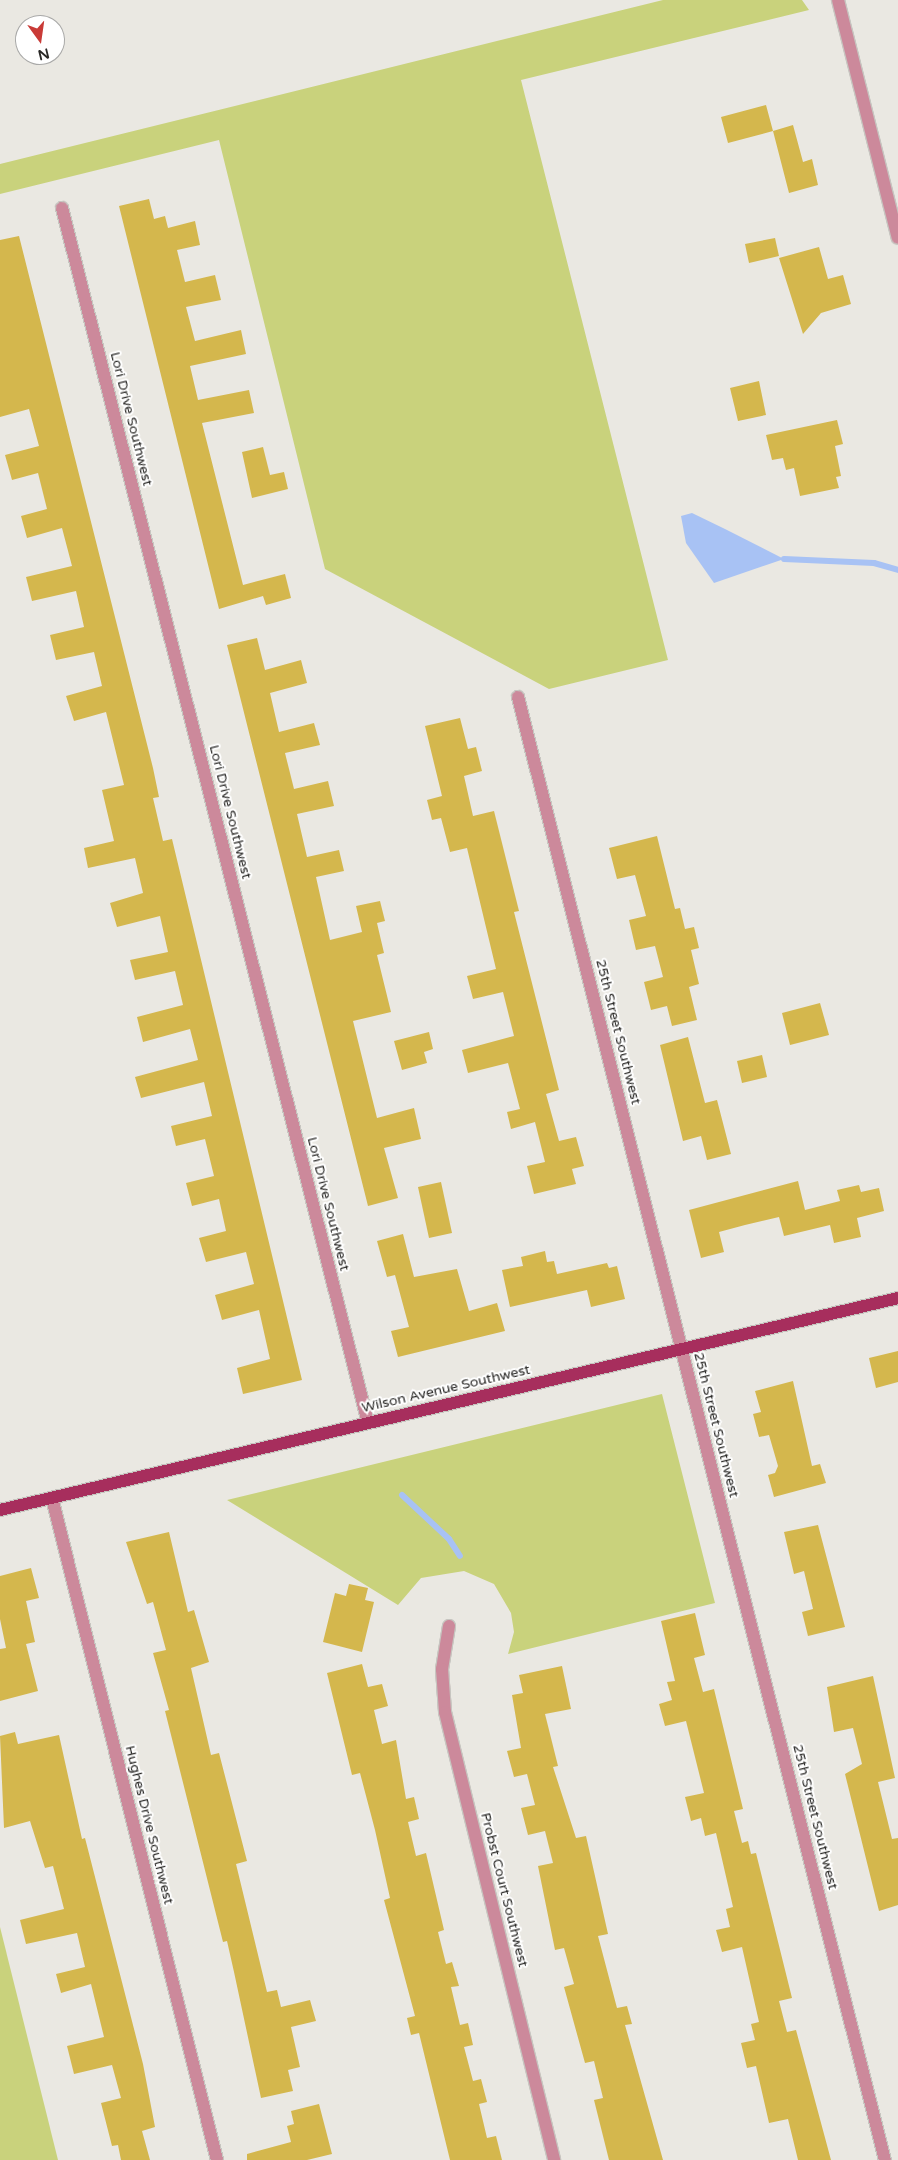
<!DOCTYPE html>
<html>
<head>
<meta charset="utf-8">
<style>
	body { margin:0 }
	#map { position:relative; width:898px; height:2160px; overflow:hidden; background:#eae8e2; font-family:"Varela Round",sans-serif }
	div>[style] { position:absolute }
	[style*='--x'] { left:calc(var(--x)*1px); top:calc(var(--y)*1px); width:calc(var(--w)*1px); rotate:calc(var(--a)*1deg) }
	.green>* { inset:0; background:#c9d27c }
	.water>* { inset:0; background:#a8c2f4 }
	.stream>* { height:6px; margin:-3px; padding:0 3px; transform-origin:3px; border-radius:3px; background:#a8c2f4 }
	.building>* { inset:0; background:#d4b74d }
	.roads { filter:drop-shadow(1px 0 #c7c5c0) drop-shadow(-1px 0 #c7c5c0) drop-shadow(0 1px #c7c5c0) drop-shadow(0 -1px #c7c5c0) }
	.minor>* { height:12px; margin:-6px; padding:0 6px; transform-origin:6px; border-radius:6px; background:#cc899b }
	.major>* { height:12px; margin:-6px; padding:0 6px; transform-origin:6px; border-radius:6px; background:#a72e5d }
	span { translate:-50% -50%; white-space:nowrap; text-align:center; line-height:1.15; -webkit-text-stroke:4px #fff; paint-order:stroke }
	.street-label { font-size:14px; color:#292826 }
	.north { position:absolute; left:15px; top:15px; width:50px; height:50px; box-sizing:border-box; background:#fff; border:1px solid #a9a9a8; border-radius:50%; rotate:166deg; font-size:14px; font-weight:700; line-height:20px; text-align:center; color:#292826 }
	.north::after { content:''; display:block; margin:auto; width:18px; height:22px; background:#c93b37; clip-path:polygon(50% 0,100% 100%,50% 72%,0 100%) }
</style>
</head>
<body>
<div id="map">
	<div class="green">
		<div style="clip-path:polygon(663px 0,802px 0,809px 10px,521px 80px,668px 660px,549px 689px,325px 569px,219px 140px,0 194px,0 164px)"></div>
		<div style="clip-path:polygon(662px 1394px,715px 1603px,508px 1654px,514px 1632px,511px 1613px,494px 1584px,464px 1571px,421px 1578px,398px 1605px,227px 1500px)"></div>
		<div style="clip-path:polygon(0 1927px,58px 2160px,0 2160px)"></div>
	</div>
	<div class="water">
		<div style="clip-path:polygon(692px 513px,725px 529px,784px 559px,714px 583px,686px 543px,681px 516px)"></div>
	</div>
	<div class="stream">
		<div style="--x:784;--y:559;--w:90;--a:2.5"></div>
		<div style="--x:874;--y:563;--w:25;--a:16"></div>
		<div style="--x:402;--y:1495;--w:64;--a:43.1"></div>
		<div style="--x:449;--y:1539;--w:20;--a:57"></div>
	</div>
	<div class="building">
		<div style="clip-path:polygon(766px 105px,773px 131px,793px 125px,803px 162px,812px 159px,818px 185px,789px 193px,773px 131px,728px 143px,721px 117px)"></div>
		<div style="clip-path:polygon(149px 199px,154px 219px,165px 216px,168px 228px,195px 221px,200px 245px,177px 250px,185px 282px,215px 275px,221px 300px,186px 307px,195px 341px,241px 330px,246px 354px,190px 366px,198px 400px,249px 390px,254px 413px,202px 423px,243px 585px,285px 574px,291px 598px,266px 605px,263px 596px,219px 609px,119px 206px)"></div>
		<div style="clip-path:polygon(19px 236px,153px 768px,159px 797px,153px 798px,163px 841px,172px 839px,302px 1380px,243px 1394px,237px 1368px,270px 1359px,259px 1310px,222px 1320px,215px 1295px,254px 1284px,246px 1252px,206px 1262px,199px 1238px,226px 1231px,219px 1199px,192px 1206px,186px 1183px,214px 1176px,205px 1139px,176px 1146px,171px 1126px,212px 1116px,204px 1082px,141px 1098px,135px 1077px,198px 1060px,190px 1029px,143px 1042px,137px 1017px,183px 1005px,175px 971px,135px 980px,130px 960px,168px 952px,160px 916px,117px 927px,110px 903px,143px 893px,135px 858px,88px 868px,84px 848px,114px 841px,102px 790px,124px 785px,106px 712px,74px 721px,66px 696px,102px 686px,94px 652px,56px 660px,50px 635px,84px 627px,76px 591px,32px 601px,26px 577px,72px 566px,62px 528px,27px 538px,21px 516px,47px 509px,38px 473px,12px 480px,5px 455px,39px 446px,29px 409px,0 417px,0 240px)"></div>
		<div style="clip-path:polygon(775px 238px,779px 256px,749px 263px,745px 244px)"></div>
		<div style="clip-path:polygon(819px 247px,828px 279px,843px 275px,851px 304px,821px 313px,803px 334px,779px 258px)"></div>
		<div style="clip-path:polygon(759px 381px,766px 415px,738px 421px,730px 388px)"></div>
		<div style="clip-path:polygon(837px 420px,843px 444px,835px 446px,841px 476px,836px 477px,839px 488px,800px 496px,794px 468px,786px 470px,783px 458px,772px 460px,766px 435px)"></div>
		<div style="clip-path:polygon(263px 447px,270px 475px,284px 472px,288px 489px,252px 498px,242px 452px)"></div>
		<div style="clip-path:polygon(257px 638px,265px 670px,301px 660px,307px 683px,270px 693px,279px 732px,314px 723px,320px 745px,285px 753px,294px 789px,328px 781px,334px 806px,297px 814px,307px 857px,339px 850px,344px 871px,316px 877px,330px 940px,362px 932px,356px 906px,380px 901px,385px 921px,377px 923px,384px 953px,377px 955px,391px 1012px,353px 1021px,377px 1118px,414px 1108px,421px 1139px,384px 1148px,398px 1198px,368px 1206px,227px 645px)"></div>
		<div style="clip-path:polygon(460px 718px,468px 749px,476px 747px,482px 771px,464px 776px,473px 816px,494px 811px,519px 911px,514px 912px,559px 1090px,546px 1094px,559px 1141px,576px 1137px,584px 1166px,572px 1169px,576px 1184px,534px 1194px,527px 1166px,545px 1162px,535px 1122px,511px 1129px,507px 1112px,520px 1109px,508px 1063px,468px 1073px,462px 1050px,514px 1036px,503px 992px,473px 999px,467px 976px,496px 969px,467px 848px,450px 852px,441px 818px,432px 820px,427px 800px,442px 796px,425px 726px)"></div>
		<div style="clip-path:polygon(657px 836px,675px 909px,680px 908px,685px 929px,694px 927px,699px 948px,691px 950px,699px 984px,689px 987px,697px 1020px,672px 1026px,667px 1006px,651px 1010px,644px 982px,663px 977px,655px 946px,636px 950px,629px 920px,646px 916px,635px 875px,617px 879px,609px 848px)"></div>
		<div style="clip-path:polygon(820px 1003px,829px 1035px,790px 1045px,782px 1013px)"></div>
		<div style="clip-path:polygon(429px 1032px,433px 1049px,424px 1052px,427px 1063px,402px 1070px,394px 1041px)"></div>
		<div style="clip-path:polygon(688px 1037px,705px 1103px,717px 1100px,731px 1154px,707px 1160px,701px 1136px,683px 1141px,660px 1045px)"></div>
		<div style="clip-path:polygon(762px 1055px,767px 1077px,742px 1083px,737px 1061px)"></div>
		<div style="clip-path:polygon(798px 1181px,805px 1210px,840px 1201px,837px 1190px,859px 1185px,861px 1192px,879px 1188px,884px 1211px,857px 1218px,861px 1237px,834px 1243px,830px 1225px,784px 1236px,779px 1217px,745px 1225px,719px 1232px,724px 1252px,701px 1258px,689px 1210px)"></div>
		<div style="clip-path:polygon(441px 1182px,452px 1233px,429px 1238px,418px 1187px)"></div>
		<div style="clip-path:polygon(403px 1234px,414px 1277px,457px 1269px,469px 1311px,497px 1303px,505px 1331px,398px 1357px,391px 1331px,409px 1327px,395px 1275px,387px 1277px,377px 1241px)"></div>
		<div style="clip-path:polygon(545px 1251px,547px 1262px,554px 1261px,557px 1274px,607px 1263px,609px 1268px,617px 1266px,625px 1299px,591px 1307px,587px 1290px,510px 1307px,502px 1270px,523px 1266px,521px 1257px)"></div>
		<div style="clip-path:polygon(898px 1351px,898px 1382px,876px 1388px,869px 1358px)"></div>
		<div style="clip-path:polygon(793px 1381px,812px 1466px,820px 1464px,826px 1483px,774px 1497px,768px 1475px,775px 1473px,778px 1466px,769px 1435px,759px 1437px,753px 1414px,761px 1412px,755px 1391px)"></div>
		<div style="clip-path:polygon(818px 1525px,845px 1627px,808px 1636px,802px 1612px,813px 1609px,804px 1571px,794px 1574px,784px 1532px)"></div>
		<div style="clip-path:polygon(169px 1532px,188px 1612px,194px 1610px,209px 1662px,191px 1668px,211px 1755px,219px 1753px,247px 1861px,236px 1864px,267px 1992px,277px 1990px,281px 2007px,310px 2000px,316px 2021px,291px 2027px,300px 2067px,288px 2070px,293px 2091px,261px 2098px,234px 1972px,227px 1941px,223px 1942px,165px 1711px,169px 1710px,153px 1653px,166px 1650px,153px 1602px,147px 1604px,126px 1542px)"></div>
		<div style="clip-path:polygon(31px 1568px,39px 1598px,26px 1601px,35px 1642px,26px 1644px,38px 1691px,0 1701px,0 1649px,6px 1648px,0 1619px,0 1576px)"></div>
		<div style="clip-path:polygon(349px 1584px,368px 1588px,365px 1600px,374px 1602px,362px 1652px,323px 1642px,335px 1593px,346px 1596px)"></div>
		<div style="clip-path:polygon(695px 1613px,705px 1655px,694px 1658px,703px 1692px,714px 1689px,743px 1809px,734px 1811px,742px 1843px,748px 1841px,751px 1854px,756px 1853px,792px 1998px,779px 2001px,787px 2032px,796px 2030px,831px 2160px,798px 2160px,788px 2119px,769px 2123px,756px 2066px,747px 2068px,741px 2043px,755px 2040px,751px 2024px,759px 2022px,742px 1947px,722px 1952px,716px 1930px,730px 1927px,726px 1909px,733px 1907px,716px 1833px,705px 1836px,701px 1818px,691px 1821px,685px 1797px,704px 1793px,686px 1721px,665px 1726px,659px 1704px,672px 1700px,667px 1682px,675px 1681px,661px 1621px)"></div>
		<div style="clip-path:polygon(362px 1664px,368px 1687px,382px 1684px,388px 1706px,374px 1710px,382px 1744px,396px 1740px,406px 1799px,414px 1797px,419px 1819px,408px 1822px,416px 1856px,426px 1853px,444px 1930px,438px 1932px,446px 1964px,452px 1962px,459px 1986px,451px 1987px,460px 2025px,468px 2023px,473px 2045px,464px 2047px,473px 2081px,481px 2079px,487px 2102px,479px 2104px,487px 2138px,496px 2136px,502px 2160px,450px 2160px,419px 2033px,411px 2035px,407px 2018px,415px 2016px,384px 1900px,390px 1898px,375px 1830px,360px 1773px,352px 1775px,327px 1673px)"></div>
		<div style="clip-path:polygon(562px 1666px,571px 1709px,545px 1714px,558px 1766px,553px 1767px,576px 1838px,586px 1836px,608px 1934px,598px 1936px,617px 2008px,627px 2006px,632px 2024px,625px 2025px,663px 2160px,609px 2160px,594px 2100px,603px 2098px,594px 2061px,585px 2063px,564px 1987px,574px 1984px,564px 1948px,555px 1950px,538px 1866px,553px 1863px,545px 1831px,528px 1835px,521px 1808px,535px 1805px,527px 1774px,514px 1777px,507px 1751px,521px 1748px,512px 1695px,523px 1693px,519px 1675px)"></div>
		<div style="clip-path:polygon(873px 1676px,895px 1778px,878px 1782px,892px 1839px,898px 1838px,898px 1905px,879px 1911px,845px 1774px,862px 1764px,853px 1728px,834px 1732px,827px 1687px)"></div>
		<div style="clip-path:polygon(15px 1732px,18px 1744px,59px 1735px,82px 1839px,85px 1838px,143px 2064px,155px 2127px,142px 2131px,150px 2160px,121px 2160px,118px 2145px,112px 2146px,101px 2103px,121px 2098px,112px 2065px,74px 2074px,67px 2046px,104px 2037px,91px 1984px,61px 1993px,56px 1974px,85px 1967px,77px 1933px,26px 1944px,20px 1920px,64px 1909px,53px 1866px,45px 1868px,30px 1821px,4px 1828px,0 1736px)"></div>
		<div style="clip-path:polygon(319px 2104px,332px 2154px,307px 2160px,247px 2160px,247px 2154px,291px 2142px,287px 2126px,294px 2124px,291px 2111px)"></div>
	</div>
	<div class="roads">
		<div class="minor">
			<div style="--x:838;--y:0;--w:245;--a:75.9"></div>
			<div style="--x:62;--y:208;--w:1253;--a:75.86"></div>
			<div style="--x:518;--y:697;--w:1508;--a:75.92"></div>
			<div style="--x:52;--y:1498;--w:682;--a:76"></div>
			<div style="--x:449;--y:1626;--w:44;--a:99.2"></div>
			<div style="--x:442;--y:1669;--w:43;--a:86"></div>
			<div style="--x:445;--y:1712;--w:461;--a:76.3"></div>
		</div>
		<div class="major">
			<div style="--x:0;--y:1510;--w:923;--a:-13.28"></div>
		</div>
	</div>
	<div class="street-label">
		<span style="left:131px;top:419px;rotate:76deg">Lori Drive Southwest</span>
		<span style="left:230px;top:812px;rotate:76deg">Lori Drive Southwest</span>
		<span style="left:618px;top:1032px;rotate:76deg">25th Street Southwest</span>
		<span style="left:328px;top:1204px;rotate:76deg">Lori Drive Southwest</span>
		<span style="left:446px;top:1389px;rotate:-13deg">Wilson Avenue Southwest</span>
		<span style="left:716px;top:1425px;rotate:76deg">25th Street Southwest</span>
		<span style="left:815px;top:1817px;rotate:76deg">25th Street Southwest</span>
		<span style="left:149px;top:1825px;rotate:76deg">Hughes Drive Southwest</span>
		<span style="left:504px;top:1890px;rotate:76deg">Probst Court Southwest</span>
	</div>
	<div class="north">N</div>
</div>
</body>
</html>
